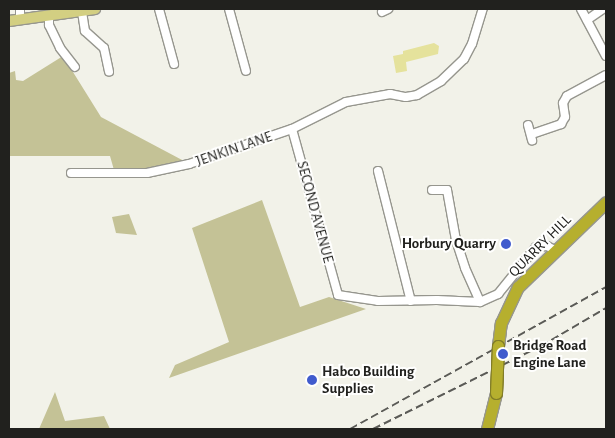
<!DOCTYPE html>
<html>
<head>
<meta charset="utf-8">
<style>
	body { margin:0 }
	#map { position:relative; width:615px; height:438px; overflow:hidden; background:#f2f2e9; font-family:"Alegreya Sans",sans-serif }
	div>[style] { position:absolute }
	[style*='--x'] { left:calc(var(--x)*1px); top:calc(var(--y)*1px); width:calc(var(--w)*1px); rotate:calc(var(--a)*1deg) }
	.green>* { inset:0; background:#c4c296 }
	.building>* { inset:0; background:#e5e29c }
	.roads { filter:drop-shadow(1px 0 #96968e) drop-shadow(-1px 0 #96968e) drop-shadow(0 1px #96968e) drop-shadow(0 -1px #96968e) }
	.minor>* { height:8px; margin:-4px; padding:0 4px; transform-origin:4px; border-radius:4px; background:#fff }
	.major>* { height:10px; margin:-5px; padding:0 5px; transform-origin:5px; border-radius:5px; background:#d3cf82 }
	.highway>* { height:11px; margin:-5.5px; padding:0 5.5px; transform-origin:5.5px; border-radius:5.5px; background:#b6af2e }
	.rail>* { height:2px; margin-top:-1px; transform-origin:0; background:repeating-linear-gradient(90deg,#5a5a56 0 8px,transparent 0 12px) }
	.bridges { filter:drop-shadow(1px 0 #827d28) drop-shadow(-1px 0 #827d28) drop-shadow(0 1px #827d28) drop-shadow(0 -1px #827d28) }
	.highway-bridge>* { height:11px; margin:-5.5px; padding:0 5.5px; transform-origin:5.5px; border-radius:5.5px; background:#b6af2e }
	.dots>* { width:14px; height:14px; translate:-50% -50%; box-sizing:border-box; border:2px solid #fffffe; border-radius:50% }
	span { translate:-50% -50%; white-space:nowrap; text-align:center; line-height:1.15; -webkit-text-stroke:4px #fffffe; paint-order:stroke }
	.street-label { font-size:15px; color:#21211e }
	.poi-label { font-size:15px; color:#21211e; font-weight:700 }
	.right { translate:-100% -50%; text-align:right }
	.left { translate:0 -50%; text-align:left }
	.frame { position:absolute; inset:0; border:10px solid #21211e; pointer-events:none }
</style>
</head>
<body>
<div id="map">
	<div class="green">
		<div style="clip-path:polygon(63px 56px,101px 117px,184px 161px,148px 170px,114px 170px,110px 156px,9px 156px,9px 73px,15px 71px,16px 80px,23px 81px)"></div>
		<div style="clip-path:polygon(262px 200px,300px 307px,329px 297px,366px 309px,169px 378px,175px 365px,229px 342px,192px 228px)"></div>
		<div style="clip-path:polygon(129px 214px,137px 235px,116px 233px,112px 217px)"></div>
		<div style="clip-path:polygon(55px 392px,65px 421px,104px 416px,110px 429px,39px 429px)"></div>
	</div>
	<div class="building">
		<div style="clip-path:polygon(434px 43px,439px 46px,438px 54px,406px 62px,407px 71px,396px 73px,393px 56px,403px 54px,403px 51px)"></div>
	</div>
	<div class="roads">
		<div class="minor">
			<div style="--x:20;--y:9;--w:10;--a:90"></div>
			<div style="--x:159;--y:9;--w:57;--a:74.7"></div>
			<div style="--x:229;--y:9;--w:64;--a:74.7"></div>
			<div style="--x:581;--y:9;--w:53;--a:62"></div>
			<div style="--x:82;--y:12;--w:19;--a:81"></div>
			<div style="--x:85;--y:31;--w:25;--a:42"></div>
			<div style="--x:104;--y:48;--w:24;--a:78"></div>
			<div style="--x:382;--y:12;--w:7;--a:-27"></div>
			<div style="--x:49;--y:16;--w:9;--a:90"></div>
			<div style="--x:49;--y:25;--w:25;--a:64"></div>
			<div style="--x:60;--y:48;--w:24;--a:52"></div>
			<div style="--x:587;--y:20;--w:19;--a:-35"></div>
			<div style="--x:528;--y:125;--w:16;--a:75"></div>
			<div style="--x:292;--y:129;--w:172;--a:74.5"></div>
			<div style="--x:338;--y:295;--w:40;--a:8.5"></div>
			<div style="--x:378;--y:301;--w:59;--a:-1"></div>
			<div style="--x:437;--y:300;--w:43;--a:2.7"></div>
			<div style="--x:480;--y:302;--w:20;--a:-24"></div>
			<div style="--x:498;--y:294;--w:60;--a:-51"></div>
			<div style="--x:536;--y:247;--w:11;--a:-5"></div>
			<div style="--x:547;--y:246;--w:9;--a:27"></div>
			<div style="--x:532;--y:134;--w:31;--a:-19"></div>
			<div style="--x:561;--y:124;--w:8;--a:-60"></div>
			<div style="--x:565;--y:117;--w:14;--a:-98"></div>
			<div style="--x:563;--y:103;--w:8;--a:-60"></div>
			<div style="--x:567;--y:96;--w:44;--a:-28.3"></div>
			<div style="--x:378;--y:171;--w:134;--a:75.8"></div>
			<div style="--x:71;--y:173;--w:76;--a:0"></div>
			<div style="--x:147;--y:173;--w:43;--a:-12.1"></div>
			<div style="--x:189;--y:164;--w:109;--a:-18.8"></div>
			<div style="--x:292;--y:129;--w:60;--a:-26.6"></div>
			<div style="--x:346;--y:102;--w:45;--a:-10.3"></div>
			<div style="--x:390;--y:94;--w:16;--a:11"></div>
			<div style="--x:406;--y:97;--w:11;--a:-10"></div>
			<div style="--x:417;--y:95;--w:28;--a:-30"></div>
			<div style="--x:441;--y:81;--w:32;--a:-44"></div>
			<div style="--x:464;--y:59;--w:17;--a:-62"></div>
			<div style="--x:472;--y:44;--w:37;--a:-73"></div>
			<div style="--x:432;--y:190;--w:15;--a:0"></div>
			<div style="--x:447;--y:190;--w:51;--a:79.8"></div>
			<div style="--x:456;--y:240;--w:29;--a:72"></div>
			<div style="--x:465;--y:268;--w:37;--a:66"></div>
		</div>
		<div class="major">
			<div style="--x:9;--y:21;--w:87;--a:-7.9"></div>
		</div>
		<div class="highway">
			<div style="--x:498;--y:346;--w:23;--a:-83"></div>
			<div style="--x:501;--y:323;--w:40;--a:-65"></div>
			<div style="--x:518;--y:287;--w:122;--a:-44"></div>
			<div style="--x:487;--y:429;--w:37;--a:-76"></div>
		</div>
	</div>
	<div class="rail">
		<div style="--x:350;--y:429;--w:293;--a:-29"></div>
		<div style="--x:373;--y:429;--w:187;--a:-26.3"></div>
		<div style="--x:541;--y:346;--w:75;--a:-30.3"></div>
	</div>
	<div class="bridges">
		<div class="highway-bridge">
			<div style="--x:496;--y:393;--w:47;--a:-87.6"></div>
		</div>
	</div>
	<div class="dots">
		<div style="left:506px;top:244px;background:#405bcd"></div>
		<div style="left:503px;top:354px;background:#405bcd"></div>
		<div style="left:312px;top:380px;background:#405bcd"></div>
	</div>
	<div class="street-label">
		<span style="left:234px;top:149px;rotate:-19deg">JENKIN LANE</span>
		<span style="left:315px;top:212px;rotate:75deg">SECOND AVENUE</span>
		<span style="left:540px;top:246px;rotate:-45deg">QUARRY HILL</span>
	</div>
	<div class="poi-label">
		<span class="right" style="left:496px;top:244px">Horbury Quarry</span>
		<span class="left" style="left:513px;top:354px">Bridge Road<br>Engine Lane</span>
		<span class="left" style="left:322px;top:380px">Habco Building<br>Supplies</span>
	</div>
	<div class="frame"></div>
</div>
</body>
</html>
